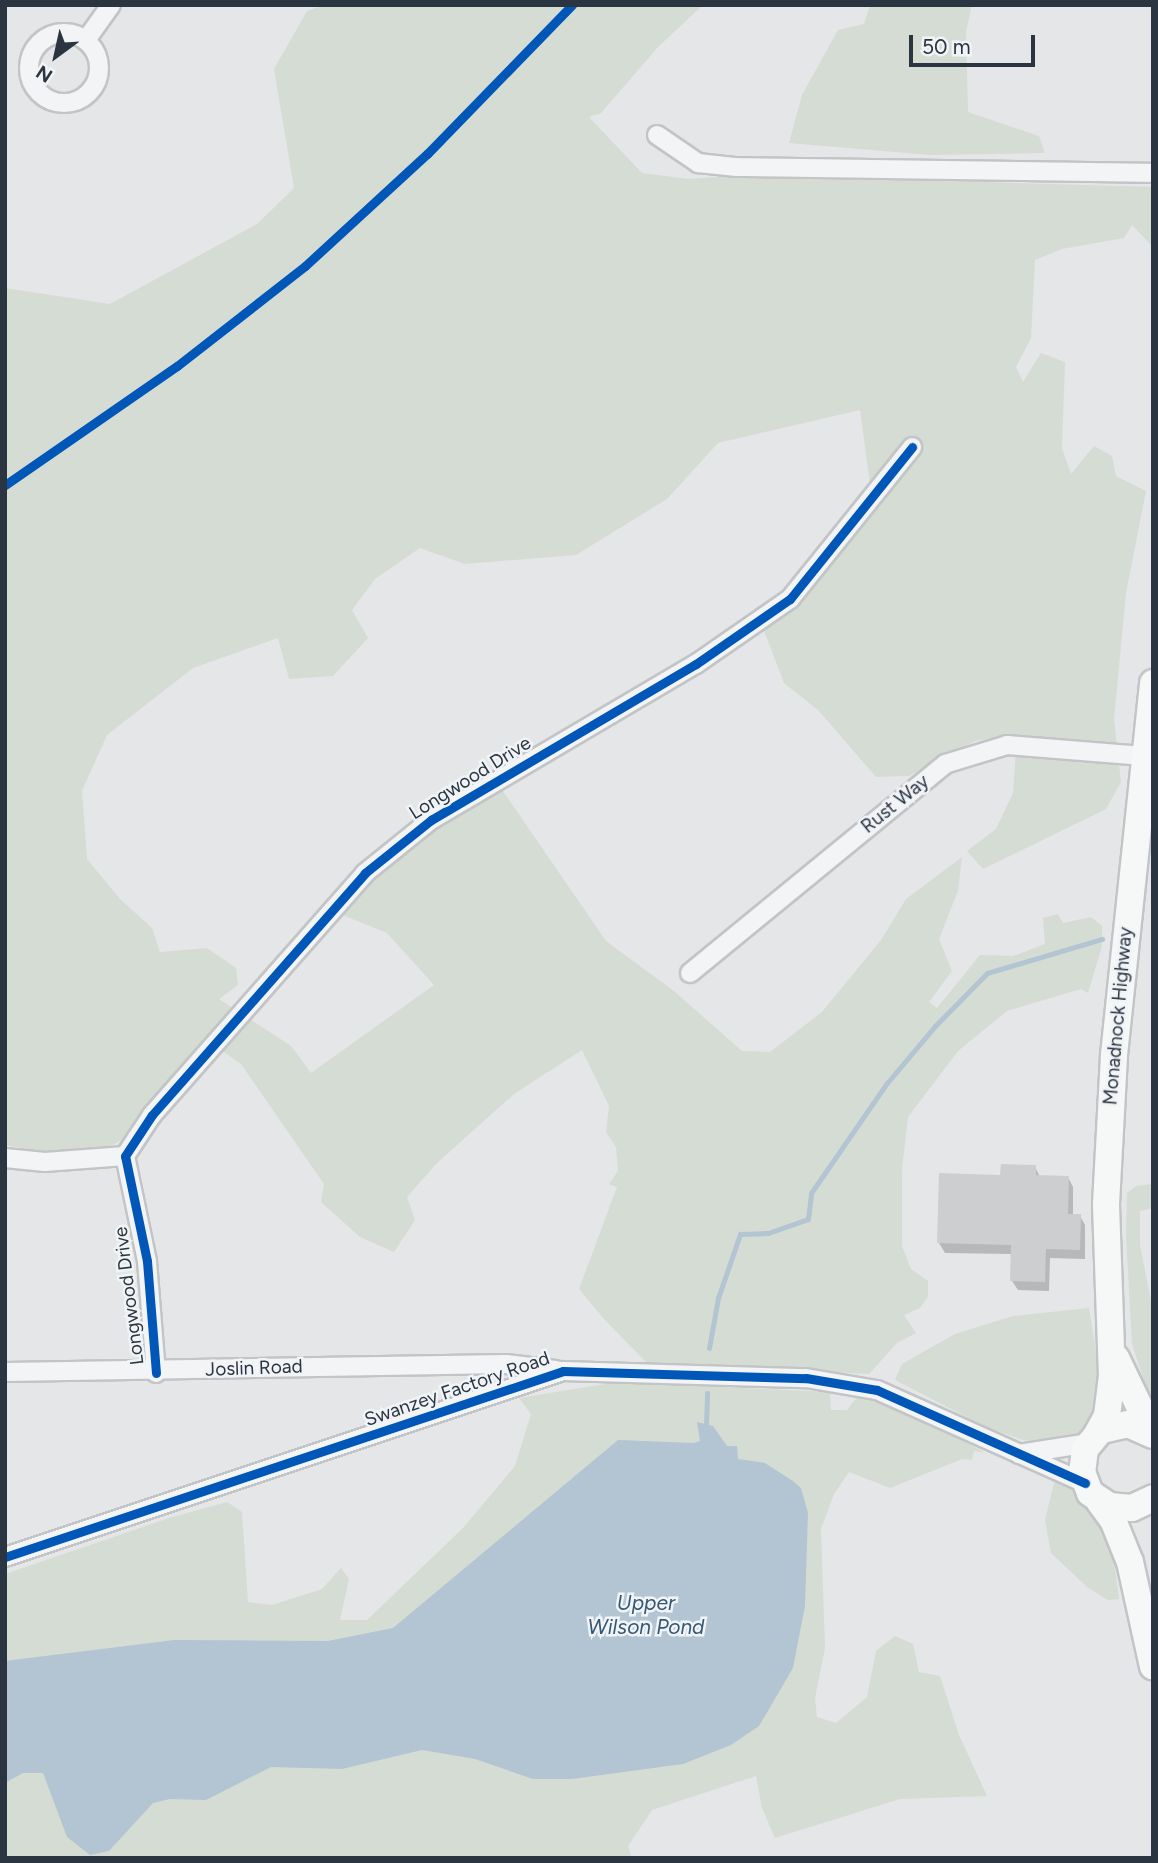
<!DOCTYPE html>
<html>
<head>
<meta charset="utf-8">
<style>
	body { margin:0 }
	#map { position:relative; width:1158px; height:1863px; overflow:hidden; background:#e4e6e8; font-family:Figtree,sans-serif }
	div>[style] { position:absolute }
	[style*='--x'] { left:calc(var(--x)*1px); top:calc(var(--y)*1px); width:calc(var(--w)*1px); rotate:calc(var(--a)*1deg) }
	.green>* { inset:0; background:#d5dcd4 }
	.water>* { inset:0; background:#b3c4d2 }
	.shadow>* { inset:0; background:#0003 }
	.stream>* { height:5px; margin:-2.5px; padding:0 2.5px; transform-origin:2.5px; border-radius:2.5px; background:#b3c4d2 }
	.building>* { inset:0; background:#ccced0 }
	.roads { filter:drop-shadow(2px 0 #c2c4c6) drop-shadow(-2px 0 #c2c4c6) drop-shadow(0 2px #c2c4c6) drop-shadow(0 -2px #c2c4c6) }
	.minor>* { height:18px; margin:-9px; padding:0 9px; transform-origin:9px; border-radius:9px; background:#f2f4f5 }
	.minor>.ring { margin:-9px; padding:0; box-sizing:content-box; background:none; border:18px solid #f2f4f5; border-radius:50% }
	.highway>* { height:26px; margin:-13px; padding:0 13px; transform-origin:13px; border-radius:13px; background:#f6f7f7 }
	.cycleway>* { height:9px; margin:-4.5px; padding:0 4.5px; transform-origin:4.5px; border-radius:4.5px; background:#0057b8 }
	span { translate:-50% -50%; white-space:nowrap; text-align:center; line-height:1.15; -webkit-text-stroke:5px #f1f4f7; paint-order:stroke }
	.street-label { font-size:19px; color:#2a3541 }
	.water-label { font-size:21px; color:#355774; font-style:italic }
	.frame { position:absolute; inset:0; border:7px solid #2a3541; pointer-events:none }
	.north { position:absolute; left:21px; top:21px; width:70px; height:70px; -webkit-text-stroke:5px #f1f4f7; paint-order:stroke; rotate:213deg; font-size:19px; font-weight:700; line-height:28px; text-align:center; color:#2a3541 }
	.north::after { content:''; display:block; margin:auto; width:24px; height:32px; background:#2a3541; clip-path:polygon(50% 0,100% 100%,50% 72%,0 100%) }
	.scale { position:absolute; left:909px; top:35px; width:126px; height:32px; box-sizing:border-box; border:4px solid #2a3541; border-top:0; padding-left:9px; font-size:21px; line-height:24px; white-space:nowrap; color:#2a3541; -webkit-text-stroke:5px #f1f4f7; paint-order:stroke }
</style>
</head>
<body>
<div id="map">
	<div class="green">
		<div style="clip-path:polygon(325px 5px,703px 5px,658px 47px,601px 113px,589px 117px,642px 173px,689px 179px,744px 175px,1153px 187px,1153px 247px,1132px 225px,1124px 238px,1062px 249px,1035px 260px,1031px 338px,1016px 367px,1023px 382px,1041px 353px,1065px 362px,1062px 448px,1071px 474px,1094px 446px,1112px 456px,1116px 476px,1146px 491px,1126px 593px,1114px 719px,1121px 782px,1106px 809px,983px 869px,967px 851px,996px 829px,1013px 793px,1017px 734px,975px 741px,909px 776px,876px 777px,819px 711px,784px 683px,763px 628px,796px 606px,874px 513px,860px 410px,718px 443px,667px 499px,576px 555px,465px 564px,420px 548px,375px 579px,352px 610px,368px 638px,333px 676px,289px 679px,278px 638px,193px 668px,107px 735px,82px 791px,87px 859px,120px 899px,152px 928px,160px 952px,207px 948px,236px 968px,238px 985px,219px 999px,291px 1046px,311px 1073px,434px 985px,387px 933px,340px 914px,404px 851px,500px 787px,606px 941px,674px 991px,742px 1051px,770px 1052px,822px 1012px,881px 940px,906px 899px,962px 857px,958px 891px,939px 939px,952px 971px,929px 1002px,937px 1008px,980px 955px,1013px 956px,1045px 944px,1043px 918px,1058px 914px,1063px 923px,1091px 917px,1102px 926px,1102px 946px,1088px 993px,1081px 989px,1007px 1011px,958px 1051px,908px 1117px,902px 1170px,902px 1246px,911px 1269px,928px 1281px,928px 1296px,920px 1308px,904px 1315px,916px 1333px,897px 1343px,869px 1374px,647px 1363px,604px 1319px,579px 1289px,617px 1187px,609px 1184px,618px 1171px,616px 1147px,606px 1132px,609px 1106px,582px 1050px,514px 1094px,436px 1164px,407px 1197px,415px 1220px,394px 1252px,360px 1237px,321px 1202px,324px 1184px,241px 1064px,208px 1041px,146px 1107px,136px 1132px,105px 1149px,50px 1154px,5px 1145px,5px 288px,110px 304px,257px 224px,294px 188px,274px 69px,307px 11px)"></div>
		<div style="clip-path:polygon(870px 5px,972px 5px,966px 32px,968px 112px,1039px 136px,1045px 153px,930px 155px,789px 143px,802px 95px,838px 30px,864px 24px)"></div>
		<div style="clip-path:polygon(1153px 1184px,1153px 1208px,1140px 1211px,1140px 1245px,1153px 1311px,1153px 1408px,1132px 1344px,1126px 1236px,1127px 1193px,1136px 1186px)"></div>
		<div style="clip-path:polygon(1089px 1308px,1103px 1396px,1085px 1435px,1047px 1443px,1023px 1440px,986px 1427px,895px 1380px,902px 1364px,955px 1334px,1013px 1316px)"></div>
		<div style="clip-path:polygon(618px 1382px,830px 1392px,831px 1410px,847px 1410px,857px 1397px,881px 1402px,920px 1416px,985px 1453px,974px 1451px,972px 1460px,962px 1459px,890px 1488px,849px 1472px,834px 1494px,821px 1529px,825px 1648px,815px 1698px,817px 1717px,836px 1723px,867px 1697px,876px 1651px,895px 1636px,913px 1644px,919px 1672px,940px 1676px,959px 1735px,987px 1796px,900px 1799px,775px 1838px,762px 1808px,756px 1776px,652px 1810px,628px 1846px,632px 1858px,5px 1858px,5px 1574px,169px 1518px,227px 1502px,242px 1512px,248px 1602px,272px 1605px,322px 1589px,341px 1568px,349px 1579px,340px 1620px,367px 1620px,463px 1528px,515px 1466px,531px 1414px,519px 1398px)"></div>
		<div style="clip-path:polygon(1061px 1479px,1098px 1513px,1112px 1545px,1119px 1599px,1108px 1600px,1087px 1587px,1051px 1553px,1045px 1520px,1054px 1483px)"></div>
	</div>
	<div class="water">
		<div style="clip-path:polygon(697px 1422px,713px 1426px,727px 1446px,737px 1446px,738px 1459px,765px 1463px,793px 1481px,801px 1488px,808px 1513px,805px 1606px,793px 1668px,759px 1726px,731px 1745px,683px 1764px,572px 1779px,533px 1779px,475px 1759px,422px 1750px,342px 1769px,271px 1767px,206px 1800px,170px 1799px,153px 1803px,109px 1851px,90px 1855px,67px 1837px,43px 1773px,23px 1773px,5px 1783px,5px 1661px,174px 1640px,328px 1641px,393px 1628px,618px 1440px,694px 1443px,700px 1441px)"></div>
	</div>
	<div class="shadow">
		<div style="clip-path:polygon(1035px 1167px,1040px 1177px,1068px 1177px,1073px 1187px,1073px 1215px,1080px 1216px,1085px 1225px,1085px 1259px,1050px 1258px,1049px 1291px,1018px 1290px,1012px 1281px,1012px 1254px,945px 1253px,939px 1243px,1002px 1176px)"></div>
	</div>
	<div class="stream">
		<div style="--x:709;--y:1348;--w:51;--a:-79.8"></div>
		<div style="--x:718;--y:1298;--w:68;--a:-71"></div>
		<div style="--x:740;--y:1234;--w:28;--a:-2"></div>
		<div style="--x:768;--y:1233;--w:42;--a:-19.3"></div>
		<div style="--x:808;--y:1219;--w:26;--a:-83"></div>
		<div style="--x:811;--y:1193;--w:134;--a:-55.4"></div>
		<div style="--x:887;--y:1083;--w:75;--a:-49.9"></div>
		<div style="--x:935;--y:1026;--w:74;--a:-45.5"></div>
		<div style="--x:987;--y:973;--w:120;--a:-16.5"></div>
		<div style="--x:706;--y:1425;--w:32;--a:-88"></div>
	</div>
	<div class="building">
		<div style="clip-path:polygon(1001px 1164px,1036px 1165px,1036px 1175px,1069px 1176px,1068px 1214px,1081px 1214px,1080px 1250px,1046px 1249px,1045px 1282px,1010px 1281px,1011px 1245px,937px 1243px,939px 1173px,1000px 1175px)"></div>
	</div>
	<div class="roads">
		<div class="minor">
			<div class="ring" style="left:29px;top:33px;width:52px;height:52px"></div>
			<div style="--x:86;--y:40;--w:43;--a:-54.5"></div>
			<div style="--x:657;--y:135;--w:50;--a:34.3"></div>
			<div style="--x:698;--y:163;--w:39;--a:6"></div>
			<div style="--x:737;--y:167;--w:416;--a:0.8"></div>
			<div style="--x:690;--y:973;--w:330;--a:-39.3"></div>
			<div style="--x:945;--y:764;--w:65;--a:-17"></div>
			<div style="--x:1007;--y:745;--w:137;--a:4.6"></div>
			<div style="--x:5;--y:1158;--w:40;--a:5.7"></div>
			<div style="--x:45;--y:1162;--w:80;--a:-4.3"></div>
			<div style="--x:5;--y:1372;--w:501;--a:-0.91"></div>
			<div style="--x:506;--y:1364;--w:50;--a:6.8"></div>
			<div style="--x:156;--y:1373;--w:112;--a:-94.6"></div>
			<div style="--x:147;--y:1261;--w:107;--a:-101.8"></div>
			<div style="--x:125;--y:1156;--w:49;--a:-56.6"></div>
			<div style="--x:152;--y:1115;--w:322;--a:-48.6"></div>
			<div style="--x:365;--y:873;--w:85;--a:-38.8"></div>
			<div style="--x:431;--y:820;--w:308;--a:-30.5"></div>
			<div style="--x:696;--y:664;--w:114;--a:-34.7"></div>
			<div style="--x:790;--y:599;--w:195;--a:-51.2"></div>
			<div style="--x:1019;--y:1454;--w:71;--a:-8.9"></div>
			<div style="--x:5;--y:1557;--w:588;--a:-18.43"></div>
			<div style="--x:563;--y:1371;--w:243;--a:1.7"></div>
			<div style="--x:806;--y:1378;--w:72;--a:9.6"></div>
			<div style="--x:877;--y:1390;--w:228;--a:24.1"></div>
		</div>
		<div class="highway">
			<div style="--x:1116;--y:1358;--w:85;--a:64.3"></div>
			<div style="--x:1097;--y:1434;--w:21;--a:-61"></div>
			<div style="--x:1107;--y:1416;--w:39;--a:-83"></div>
			<div style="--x:1112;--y:1377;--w:173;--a:-92"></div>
			<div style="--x:1106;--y:1204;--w:149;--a:-86.9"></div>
			<div style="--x:1114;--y:1055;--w:374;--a:-84"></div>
			<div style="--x:1153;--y:1435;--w:27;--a:-156"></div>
			<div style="--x:1128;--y:1424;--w:28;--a:167"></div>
			<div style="--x:1101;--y:1430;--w:25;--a:130"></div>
			<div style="--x:1085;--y:1449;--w:23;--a:97"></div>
			<div style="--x:1082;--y:1472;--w:22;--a:69"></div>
			<div style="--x:1090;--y:1493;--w:23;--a:34"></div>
			<div style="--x:1109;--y:1506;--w:23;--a:5"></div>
			<div style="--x:1132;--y:1508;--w:23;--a:-25"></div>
			<div style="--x:1099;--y:1501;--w:24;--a:54"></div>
			<div style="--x:1113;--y:1520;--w:45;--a:68"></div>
			<div style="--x:1130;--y:1562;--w:107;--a:77.6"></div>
		</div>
	</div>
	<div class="cycleway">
		<div style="--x:5;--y:485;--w:209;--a:-34.7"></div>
		<div style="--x:177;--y:366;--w:162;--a:-38"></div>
		<div style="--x:305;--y:266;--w:166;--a:-42.6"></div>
		<div style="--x:427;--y:154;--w:208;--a:-45.8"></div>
		<div style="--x:156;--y:1373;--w:112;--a:-94.6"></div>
		<div style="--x:147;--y:1261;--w:107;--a:-101.8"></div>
		<div style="--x:125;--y:1156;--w:49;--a:-56.6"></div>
		<div style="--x:152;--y:1115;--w:322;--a:-48.6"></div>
		<div style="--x:365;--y:873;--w:85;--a:-38.8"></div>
		<div style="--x:431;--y:820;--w:308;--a:-30.5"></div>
		<div style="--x:696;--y:664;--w:114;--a:-34.7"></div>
		<div style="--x:790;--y:599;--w:195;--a:-51.2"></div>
		<div style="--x:5;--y:1557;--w:588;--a:-18.43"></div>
		<div style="--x:563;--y:1371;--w:243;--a:1.7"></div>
		<div style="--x:806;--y:1378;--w:72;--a:9.6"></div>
		<div style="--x:877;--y:1390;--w:228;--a:24.1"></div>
	</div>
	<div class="street-label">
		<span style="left:470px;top:778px;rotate:-32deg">Longwood Drive</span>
		<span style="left:895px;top:804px;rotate:-39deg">Rust Way</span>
		<span style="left:1118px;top:1016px;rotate:-85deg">Monadnock Highway</span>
		<span style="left:129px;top:1296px;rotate:-97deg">Longwood Drive</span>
		<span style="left:254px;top:1368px;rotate:-2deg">Joslin Road</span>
		<span style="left:457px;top:1389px;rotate:-19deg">Swanzey Factory Road</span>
	</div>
	<div class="water-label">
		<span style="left:646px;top:1615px">Upper<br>Wilson Pond</span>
	</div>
	<div class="frame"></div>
	<div class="north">N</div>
	<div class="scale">50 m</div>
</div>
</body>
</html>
